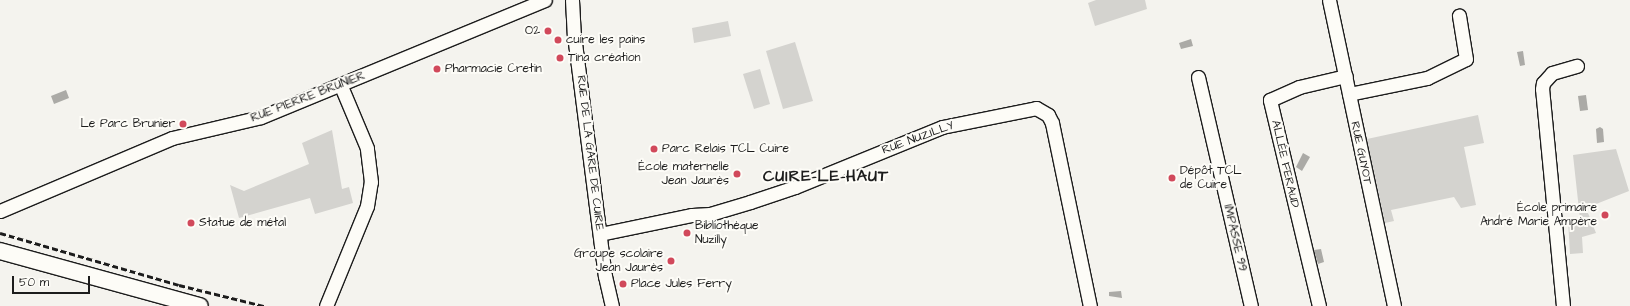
<!DOCTYPE html>
<html>
<head>
<meta charset="utf-8">
<style>
	body { margin:0 }
	#map { position:relative; width:1630px; height:306px; overflow:hidden; background:#f4f3ee; font-family:"Architects Daughter",sans-serif }
	div>[style] { position:absolute }
	[style*='--x'] { left:calc(var(--x)*1px); top:calc(var(--y)*1px); width:calc(var(--w)*1px); rotate:calc(var(--a)*1deg) }
	.green>* { inset:0; background:#d4d3cf }
	.water>* { inset:0; background:#abaaa6 }
	.roads { filter:drop-shadow(1px 0 #1c1c1c) drop-shadow(-1px 0 #1c1c1c) drop-shadow(0 1px #1c1c1c) drop-shadow(0 -1px #1c1c1c) }
	.minor>* { height:13px; margin:-6.5px; padding:0 6.5px; transform-origin:6.5px; border-radius:6.5px; background:#fdfcf7 }
	.major>* { height:16px; margin:-8px; padding:0 8px; transform-origin:8px; border-radius:8px; background:#fdfcf7 }
	.rail>* { height:3px; margin-top:-1.5px; transform-origin:0; background:repeating-linear-gradient(90deg,#1c1c1c 0 6px,transparent 0 9px) }
	.dots>* { width:11px; height:11px; translate:-50% -50%; box-sizing:border-box; border:2px solid #fdfcf7; border-radius:50% }
	span { translate:-50% -50%; white-space:nowrap; text-align:center; line-height:1.15; -webkit-text-stroke:4px #fdfcf7; paint-order:stroke }
	.poi-label { font-size:12px; color:#1c1c1c }
	.right { translate:-100% -50%; text-align:right }
	.left { translate:0 -50%; text-align:left }
	.street-label { font-size:12px; color:#1c1c1c }
	.district-label { font-size:16px; color:#1c1c1c; font-weight:700; letter-spacing:1px }
	.scale { position:absolute; left:12px; top:276px; width:78px; height:18px; box-sizing:border-box; border:2px solid #1c1c1c; border-top:0; padding-left:5px; font-size:12px; line-height:14px; white-space:nowrap; color:#1c1c1c; -webkit-text-stroke:3px #fdfcf7; paint-order:stroke }
</style>
</head>
<body>
<div id="map">
	<div class="green">
		<div style="clip-path:polygon(1096px 0,1145px 0,1147px 9px,1095px 26px,1088px 3px)"></div>
		<div style="clip-path:polygon(728px 21px,731px 36px,694px 43px,692px 28px)"></div>
		<div style="clip-path:polygon(795px 42px,813px 101px,783px 109px,766px 51px)"></div>
		<div style="clip-path:polygon(760px 69px,770px 104px,754px 109px,743px 74px)"></div>
		<div style="clip-path:polygon(1478px 115px,1484px 143px,1464px 147px,1476px 205px,1461px 208px,1454px 197px,1391px 210px,1394px 221px,1385px 223px,1367px 139px)"></div>
		<div style="clip-path:polygon(332px 130px,342px 189px,349px 187px,353px 203px,315px 214px,310px 198px,239px 218px,230px 185px,244px 191px,309px 164px,302px 143px)"></div>
		<div style="clip-path:polygon(1616px 149px,1629px 191px,1586px 208px,1596px 233px,1582px 237px,1583px 253px,1570px 254px,1568px 220px,1580px 219px,1573px 155px)"></div>
	</div>
	<div class="water">
		<div style="clip-path:polygon(1191px 39px,1193px 46px,1181px 49px,1179px 43px)"></div>
		<div style="clip-path:polygon(1523px 51px,1525px 65px,1520px 66px,1517px 52px)"></div>
		<div style="clip-path:polygon(66px 90px,69px 98px,54px 104px,51px 96px)"></div>
		<div style="clip-path:polygon(1586px 95px,1588px 110px,1580px 111px,1578px 96px)"></div>
		<div style="clip-path:polygon(1600px 127px,1603px 129px,1604px 142px,1597px 143px,1596px 129px)"></div>
		<div style="clip-path:polygon(1303px 153px,1310px 157px,1302px 171px,1296px 167px)"></div>
		<div style="clip-path:polygon(1321px 249px,1324px 262px,1318px 264px,1314px 250px)"></div>
		<div style="clip-path:polygon(1121px 291px,1122px 298px,1109px 296px,1109px 292px)"></div>
	</div>
	<div class="roads">
		<div class="minor">
			<div style="--x:572;--y:0;--w:35;--a:87"></div>
			<div style="--x:574;--y:35;--w:243;--a:82.7"></div>
			<div style="--x:605;--y:276;--w:31;--a:77"></div>
			<div style="--x:1329;--y:0;--w:313;--a:78"></div>
			<div style="--x:1198;--y:77;--w:235;--a:77"></div>
			<div style="--x:1349;--y:94;--w:80;--a:-11.6"></div>
			<div style="--x:1427;--y:78;--w:43;--a:-26"></div>
			<div style="--x:1466;--y:59;--w:44;--a:-99.2"></div>
			<div style="--x:0;--y:211;--w:187;--a:-23"></div>
			<div style="--x:172;--y:138;--w:91;--a:-13.3"></div>
			<div style="--x:261;--y:117;--w:307;--a:-22.4"></div>
			<div style="--x:600;--y:234;--w:94;--a:-11.7"></div>
			<div style="--x:692;--y:215;--w:18;--a:-3"></div>
			<div style="--x:710;--y:214;--w:42;--a:-16.7"></div>
			<div style="--x:750;--y:202;--w:47;--a:-18.4"></div>
			<div style="--x:795;--y:187;--w:159;--a:-22.2"></div>
			<div style="--x:942;--y:127;--w:96;--a:-11.4"></div>
			<div style="--x:1036;--y:108;--w:14;--a:30"></div>
			<div style="--x:1048;--y:115;--w:9;--a:63"></div>
			<div style="--x:1052;--y:123;--w:187;--a:78.3"></div>
			<div style="--x:326;--y:306;--w:108;--a:-67.7"></div>
			<div style="--x:367;--y:206;--w:24;--a:-81"></div>
			<div style="--x:371;--y:182;--w:34;--a:-97"></div>
			<div style="--x:367;--y:148;--w:67;--a:-112.8"></div>
			<div style="--x:1319;--y:306;--w:212;--a:-103.4"></div>
			<div style="--x:1270;--y:100;--w:32;--a:-24"></div>
			<div style="--x:1299;--y:87;--w:48;--a:-13.2"></div>
			<div style="--x:1563;--y:306;--w:218;--a:-95.5"></div>
			<div style="--x:1542;--y:89;--w:6;--a:-81"></div>
			<div style="--x:1543;--y:83;--w:13;--a:-48"></div>
			<div style="--x:1552;--y:73;--w:26;--a:-16"></div>
		</div>
		<div class="major">
			<div style="--x:0;--y:251;--w:207;--a:15.4"></div>
		</div>
	</div>
	<div class="rail">
		<div style="--x:0;--y:233;--w:186;--a:16.2"></div>
		<div style="--x:179;--y:285;--w:88;--a:13.9"></div>
	</div>
	<div class="dots">
		<div style="left:548px;top:31px;background:#d1495b"></div>
		<div style="left:558px;top:40px;background:#d1495b"></div>
		<div style="left:560px;top:58px;background:#d1495b"></div>
		<div style="left:437px;top:69px;background:#d1495b"></div>
		<div style="left:183px;top:124px;background:#d1495b"></div>
		<div style="left:654px;top:149px;background:#d1495b"></div>
		<div style="left:737px;top:174px;background:#d1495b"></div>
		<div style="left:1172px;top:178px;background:#d1495b"></div>
		<div style="left:1605px;top:215px;background:#d1495b"></div>
		<div style="left:191px;top:223px;background:#d1495b"></div>
		<div style="left:687px;top:233px;background:#d1495b"></div>
		<div style="left:671px;top:261px;background:#d1495b"></div>
		<div style="left:623px;top:284px;background:#d1495b"></div>
	</div>
	<div class="poi-label">
		<span class="right" style="left:540px;top:31px">O2</span>
		<span class="left" style="left:566px;top:40px">cuire les pains</span>
		<span class="left" style="left:568px;top:58px">Tina création</span>
		<span class="left" style="left:445px;top:69px">Pharmacie Cretin</span>
		<span class="right" style="left:175px;top:124px">Le Parc Brunier</span>
		<span class="left" style="left:662px;top:149px">Parc Relais TCL Cuire</span>
		<span class="right" style="left:729px;top:174px">École maternelle<br>Jean Jaurès</span>
		<span class="left" style="left:1180px;top:178px">Dépôt TCL<br>de Cuire</span>
		<span class="right" style="left:1597px;top:215px">École primaire<br>André Marie Ampère</span>
		<span class="left" style="left:199px;top:223px">Statue de métal</span>
		<span class="left" style="left:695px;top:233px">Bibliothèque<br>Nuzilly</span>
		<span class="right" style="left:663px;top:261px">Groupe scolaire<br>Jean Jaurès</span>
		<span class="left" style="left:631px;top:284px">Place Jules Ferry</span>
	</div>
	<div class="street-label">
		<span style="left:308px;top:97px;rotate:-21deg">RUE PIERRE BRUNIER</span>
		<span style="left:918px;top:138px;rotate:-20deg">RUE NUZILLY</span>
		<span style="left:590px;top:153px;rotate:83deg">RUE DE LA GARE DE CUIRE</span>
		<span style="left:1361px;top:153px;rotate:78deg">RUE GUYOT</span>
		<span style="left:1285px;top:164px;rotate:77deg">ALLÉE FERAUD</span>
		<span style="left:1235px;top:238px;rotate:77deg">IMPASSE 99</span>
	</div>
	<div class="district-label">
		<span style="left:826px;top:176px">CUIRE-LE-HAUT</span>
	</div>
	<div class="scale">50 m</div>
</div>
</body>
</html>
